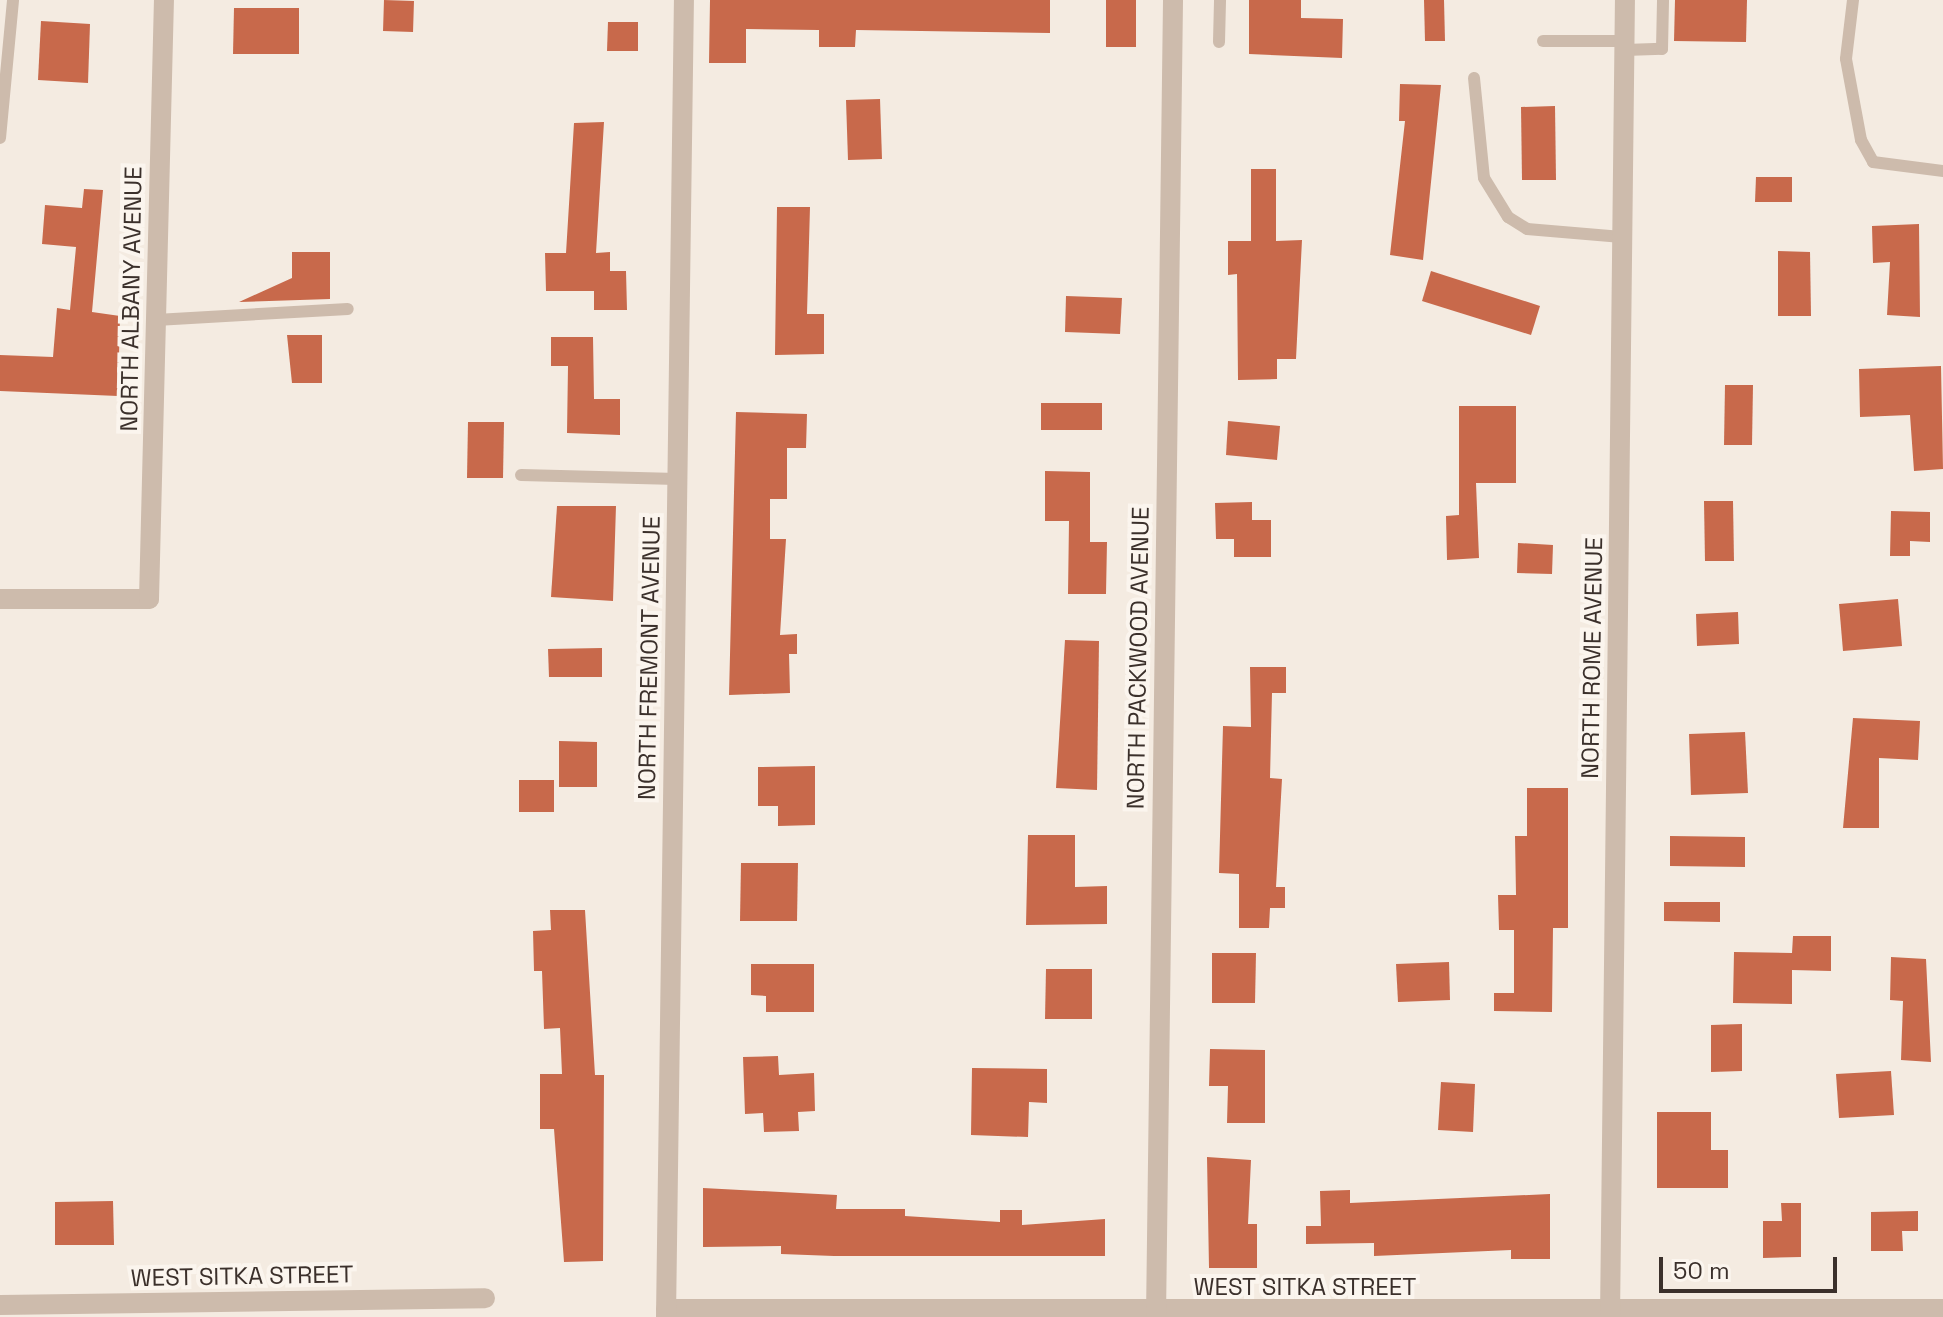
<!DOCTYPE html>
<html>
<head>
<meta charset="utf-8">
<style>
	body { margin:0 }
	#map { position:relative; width:1943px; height:1317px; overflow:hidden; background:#f4ebe1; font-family:"Space Grotesk",sans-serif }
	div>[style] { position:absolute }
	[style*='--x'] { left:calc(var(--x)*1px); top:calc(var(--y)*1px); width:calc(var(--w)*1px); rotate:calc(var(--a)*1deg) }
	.building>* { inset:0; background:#c8694b }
	.service>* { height:12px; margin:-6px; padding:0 6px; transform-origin:6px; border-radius:6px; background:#cdbbac }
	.minor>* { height:20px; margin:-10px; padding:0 10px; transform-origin:10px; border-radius:10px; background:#cdbbac }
	.tertiary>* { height:20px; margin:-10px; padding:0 10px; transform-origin:10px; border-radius:10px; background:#cdbbac }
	span { translate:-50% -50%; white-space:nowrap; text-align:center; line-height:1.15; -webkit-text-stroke:8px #fbf5ee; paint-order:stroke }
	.street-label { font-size:24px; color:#3b302b }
	.scale { position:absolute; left:1659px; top:1257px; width:178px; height:36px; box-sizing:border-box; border:4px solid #3b302b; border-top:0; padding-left:10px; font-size:24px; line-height:28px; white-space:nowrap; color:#3b302b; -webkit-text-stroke:6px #fbf5ee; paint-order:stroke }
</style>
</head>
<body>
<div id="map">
	<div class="building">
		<div style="clip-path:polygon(384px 0,414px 1px,413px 32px,383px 31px)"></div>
		<div style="clip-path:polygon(710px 0,1050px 0,1050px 33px,856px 30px,855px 47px,819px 47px,819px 30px,746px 29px,746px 63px,709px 63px)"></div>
		<div style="clip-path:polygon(1106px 0,1136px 0,1136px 47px,1106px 47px)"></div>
		<div style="clip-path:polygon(1249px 0,1301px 0,1301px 18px,1343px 19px,1342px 58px,1249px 54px)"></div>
		<div style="clip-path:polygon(1424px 0,1444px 0,1445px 41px,1425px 41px)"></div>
		<div style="clip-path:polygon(1675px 0,1747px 0,1746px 42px,1674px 41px)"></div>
		<div style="clip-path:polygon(234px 8px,299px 8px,299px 54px,233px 54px)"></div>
		<div style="clip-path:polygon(41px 21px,90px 24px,88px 83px,38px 80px)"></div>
		<div style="clip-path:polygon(608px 22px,638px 22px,638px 51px,607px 51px)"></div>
		<div style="clip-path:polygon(1400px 84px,1441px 85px,1423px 260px,1390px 255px,1405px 121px,1399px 121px)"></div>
		<div style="clip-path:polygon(880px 99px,882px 159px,848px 160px,846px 100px)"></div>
		<div style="clip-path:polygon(1555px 106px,1556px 180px,1522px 180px,1521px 107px)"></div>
		<div style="clip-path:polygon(604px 122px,596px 253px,610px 252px,610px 271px,626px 271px,627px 310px,594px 310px,594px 291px,546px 291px,545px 253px,566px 253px,574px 123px)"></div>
		<div style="clip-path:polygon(1251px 169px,1276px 169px,1276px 241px,1302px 240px,1296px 359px,1277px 359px,1277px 379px,1238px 380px,1237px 274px,1228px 275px,1228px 241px,1251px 241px)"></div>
		<div style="clip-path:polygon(1756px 177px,1792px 177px,1792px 202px,1755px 202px)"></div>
		<div style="clip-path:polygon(84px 189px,103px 190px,92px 312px,120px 316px,118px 396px,0 391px,0 355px,53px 357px,57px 308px,70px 310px,76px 247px,42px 244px,45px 205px,82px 208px)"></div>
		<div style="clip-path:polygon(777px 207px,810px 207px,807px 314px,824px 314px,824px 354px,775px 355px)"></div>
		<div style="clip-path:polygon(1919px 224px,1920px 317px,1887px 315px,1890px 262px,1873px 263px,1872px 226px)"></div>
		<div style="clip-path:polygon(1778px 251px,1810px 252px,1811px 316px,1778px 316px)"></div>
		<div style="clip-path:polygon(292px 252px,330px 252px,330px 299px,239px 302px,292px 278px)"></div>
		<div style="clip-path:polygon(1431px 271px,1540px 306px,1531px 335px,1422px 301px)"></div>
		<div style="clip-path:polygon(1066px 296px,1122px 298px,1120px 334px,1065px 332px)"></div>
		<div style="clip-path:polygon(287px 335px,322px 335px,322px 383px,292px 383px)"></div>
		<div style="clip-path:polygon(551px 337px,593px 337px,594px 399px,620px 399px,620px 435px,567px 433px,568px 366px,551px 366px)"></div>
		<div style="clip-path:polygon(1941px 366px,1943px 469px,1914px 471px,1910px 415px,1860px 417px,1859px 369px)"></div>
		<div style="clip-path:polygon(1725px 385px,1753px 385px,1752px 445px,1724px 445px)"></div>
		<div style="clip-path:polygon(1041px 403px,1102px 403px,1102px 430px,1041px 430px)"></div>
		<div style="clip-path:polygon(1459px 406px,1516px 406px,1516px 483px,1476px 483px,1479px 558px,1447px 560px,1446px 516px,1459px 515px)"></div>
		<div style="clip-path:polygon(736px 412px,807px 414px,806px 448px,787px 448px,787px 499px,770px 499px,770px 539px,786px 539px,780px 635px,797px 634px,797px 654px,789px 654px,790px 693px,729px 695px)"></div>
		<div style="clip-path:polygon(1228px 421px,1280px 426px,1277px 460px,1226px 455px)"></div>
		<div style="clip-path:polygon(468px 422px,504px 422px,503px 478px,467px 478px)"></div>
		<div style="clip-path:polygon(1045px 471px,1090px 472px,1090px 542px,1107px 542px,1106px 594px,1068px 594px,1069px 521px,1045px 521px)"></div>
		<div style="clip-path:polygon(1704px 501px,1733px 501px,1734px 561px,1705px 561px)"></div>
		<div style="clip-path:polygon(1252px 502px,1252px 520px,1271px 520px,1271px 557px,1234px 557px,1234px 539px,1216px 539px,1215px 503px)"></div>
		<div style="clip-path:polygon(557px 506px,616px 506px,613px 601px,551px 597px)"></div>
		<div style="clip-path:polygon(1891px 511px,1930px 512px,1930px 542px,1910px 541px,1910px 556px,1890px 556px)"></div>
		<div style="clip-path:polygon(1518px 543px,1553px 545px,1552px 574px,1517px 573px)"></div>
		<div style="clip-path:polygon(1898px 599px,1902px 646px,1843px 651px,1839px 604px)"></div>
		<div style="clip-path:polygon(1738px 612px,1739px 644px,1697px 646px,1696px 614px)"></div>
		<div style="clip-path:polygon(1065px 640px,1099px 641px,1097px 790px,1056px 788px)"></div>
		<div style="clip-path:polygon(602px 648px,602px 677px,549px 677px,548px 649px)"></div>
		<div style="clip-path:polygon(1250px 667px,1286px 667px,1286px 693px,1272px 693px,1270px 778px,1282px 779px,1276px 887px,1285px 887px,1285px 908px,1270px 908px,1269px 928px,1239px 928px,1239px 874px,1219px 873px,1223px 726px,1251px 727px)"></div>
		<div style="clip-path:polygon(1853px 718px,1920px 721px,1918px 760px,1879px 758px,1879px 828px,1843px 828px)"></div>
		<div style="clip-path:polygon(1745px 732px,1748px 793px,1691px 795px,1689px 734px)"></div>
		<div style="clip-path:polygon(559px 741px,597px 742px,597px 787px,559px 787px)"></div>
		<div style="clip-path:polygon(815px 766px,815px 825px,778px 826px,778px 806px,758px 806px,758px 767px)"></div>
		<div style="clip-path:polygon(519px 780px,554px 780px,554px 812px,519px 812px)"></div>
		<div style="clip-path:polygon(1527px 788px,1568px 788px,1568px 928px,1553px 928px,1552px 1012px,1494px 1011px,1494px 993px,1514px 993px,1514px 930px,1499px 930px,1498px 895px,1516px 895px,1515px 836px,1527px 836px)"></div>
		<div style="clip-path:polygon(1028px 835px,1075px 835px,1075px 887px,1107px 886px,1107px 924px,1026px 925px)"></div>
		<div style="clip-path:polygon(1670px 836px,1745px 837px,1745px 867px,1670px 866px)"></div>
		<div style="clip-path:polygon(741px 863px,798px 863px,797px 921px,740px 921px)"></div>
		<div style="clip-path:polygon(1664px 902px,1720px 902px,1720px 922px,1664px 921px)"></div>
		<div style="clip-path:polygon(550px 910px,585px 910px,595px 1075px,604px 1075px,603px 1261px,564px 1262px,554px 1129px,540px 1129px,540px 1074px,562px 1074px,560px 1028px,544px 1029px,542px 971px,534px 971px,533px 931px,551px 930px)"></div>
		<div style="clip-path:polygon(1793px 936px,1831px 936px,1831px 971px,1792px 970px,1792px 1004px,1733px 1003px,1734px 952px,1792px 953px)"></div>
		<div style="clip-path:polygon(1212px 953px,1256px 953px,1255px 1003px,1212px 1003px)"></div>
		<div style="clip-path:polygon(1891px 957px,1926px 959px,1931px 1062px,1901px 1060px,1903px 1001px,1890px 1000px)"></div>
		<div style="clip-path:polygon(1449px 962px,1450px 1000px,1398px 1002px,1396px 964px)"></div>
		<div style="clip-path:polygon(751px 964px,814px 964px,814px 1012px,766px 1012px,766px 996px,751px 995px)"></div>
		<div style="clip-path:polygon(1046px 969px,1092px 969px,1092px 1019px,1045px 1019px)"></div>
		<div style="clip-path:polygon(1742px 1024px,1742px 1071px,1711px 1072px,1711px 1025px)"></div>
		<div style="clip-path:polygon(1210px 1049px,1265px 1050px,1265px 1123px,1227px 1123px,1228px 1086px,1209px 1086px)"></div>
		<div style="clip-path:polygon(778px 1056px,779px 1075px,814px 1073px,815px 1111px,798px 1112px,799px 1131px,764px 1132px,763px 1113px,745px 1114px,743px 1057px)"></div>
		<div style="clip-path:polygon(972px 1068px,1047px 1069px,1047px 1103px,1029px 1102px,1028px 1137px,971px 1135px)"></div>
		<div style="clip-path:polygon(1891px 1071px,1894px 1115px,1839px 1118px,1836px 1074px)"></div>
		<div style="clip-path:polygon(1441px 1082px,1475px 1084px,1473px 1132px,1438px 1130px)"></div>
		<div style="clip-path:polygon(1657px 1112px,1711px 1112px,1711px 1150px,1728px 1150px,1728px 1188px,1657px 1188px)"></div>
		<div style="clip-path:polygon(1207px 1157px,1251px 1160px,1248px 1224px,1257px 1224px,1257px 1268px,1209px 1268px)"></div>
		<div style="clip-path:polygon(703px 1188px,837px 1195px,836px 1209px,905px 1209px,905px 1216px,1000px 1222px,1000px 1210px,1022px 1210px,1022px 1225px,1105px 1219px,1105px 1256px,834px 1256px,781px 1254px,781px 1246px,703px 1247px)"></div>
		<div style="clip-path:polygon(1350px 1190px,1350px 1203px,1550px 1194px,1550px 1259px,1511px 1259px,1511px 1250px,1374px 1256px,1374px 1243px,1306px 1244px,1306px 1226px,1321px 1226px,1320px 1191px)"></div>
		<div style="clip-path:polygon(113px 1201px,114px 1245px,55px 1245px,55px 1202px)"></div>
		<div style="clip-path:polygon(1781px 1203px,1801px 1203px,1801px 1257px,1763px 1258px,1763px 1221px,1782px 1221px)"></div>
		<div style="clip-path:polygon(1918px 1211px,1918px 1231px,1902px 1231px,1903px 1251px,1871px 1251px,1871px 1212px)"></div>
	</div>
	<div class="service">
		<div style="--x:1853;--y:0;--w:59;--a:96.8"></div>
		<div style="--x:1846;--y:59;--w:82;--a:79.5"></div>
		<div style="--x:1861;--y:140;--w:25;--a:61"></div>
		<div style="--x:1873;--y:162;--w:71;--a:7.3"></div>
		<div style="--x:1543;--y:41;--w:82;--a:0"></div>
		<div style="--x:1219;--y:42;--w:42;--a:-88.6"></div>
		<div style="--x:1625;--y:50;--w:37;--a:-2"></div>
		<div style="--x:1662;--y:49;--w:49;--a:-88.8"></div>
		<div style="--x:1474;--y:78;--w:100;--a:84.3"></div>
		<div style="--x:1484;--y:178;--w:46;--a:58.4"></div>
		<div style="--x:1508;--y:217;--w:22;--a:32"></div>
		<div style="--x:1527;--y:229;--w:95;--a:4.8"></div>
		<div style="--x:0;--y:138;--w:139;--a:-84.6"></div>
		<div style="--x:156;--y:320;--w:192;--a:-3.3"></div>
		<div style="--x:521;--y:475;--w:156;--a:1.5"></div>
	</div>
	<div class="minor">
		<div style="--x:0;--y:599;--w:149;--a:0"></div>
		<div style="--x:149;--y:599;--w:599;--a:-88.57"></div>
		<div style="--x:0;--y:1305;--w:485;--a:-0.8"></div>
		<div style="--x:666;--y:1309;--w:1277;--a:0"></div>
		<div style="--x:666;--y:1317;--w:1317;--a:-89.22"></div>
		<div style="--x:1156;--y:1317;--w:1317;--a:-89.26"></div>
	</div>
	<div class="tertiary">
		<div style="--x:1610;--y:1317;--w:1317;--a:-89.35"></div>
	</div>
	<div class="street-label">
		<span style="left:131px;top:299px;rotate:-89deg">NORTH ALBANY AVENUE</span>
		<span style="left:649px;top:658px;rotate:-89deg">NORTH FREMONT AVENUE</span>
		<span style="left:1138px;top:658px;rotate:-89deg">NORTH PACKWOOD AVENUE</span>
		<span style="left:1592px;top:658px;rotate:-89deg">NORTH ROME AVENUE</span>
		<span style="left:242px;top:1276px;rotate:-1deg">WEST SITKA STREET</span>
		<span style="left:1305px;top:1287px">WEST SITKA STREET</span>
	</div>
	<div class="scale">50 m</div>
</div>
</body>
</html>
